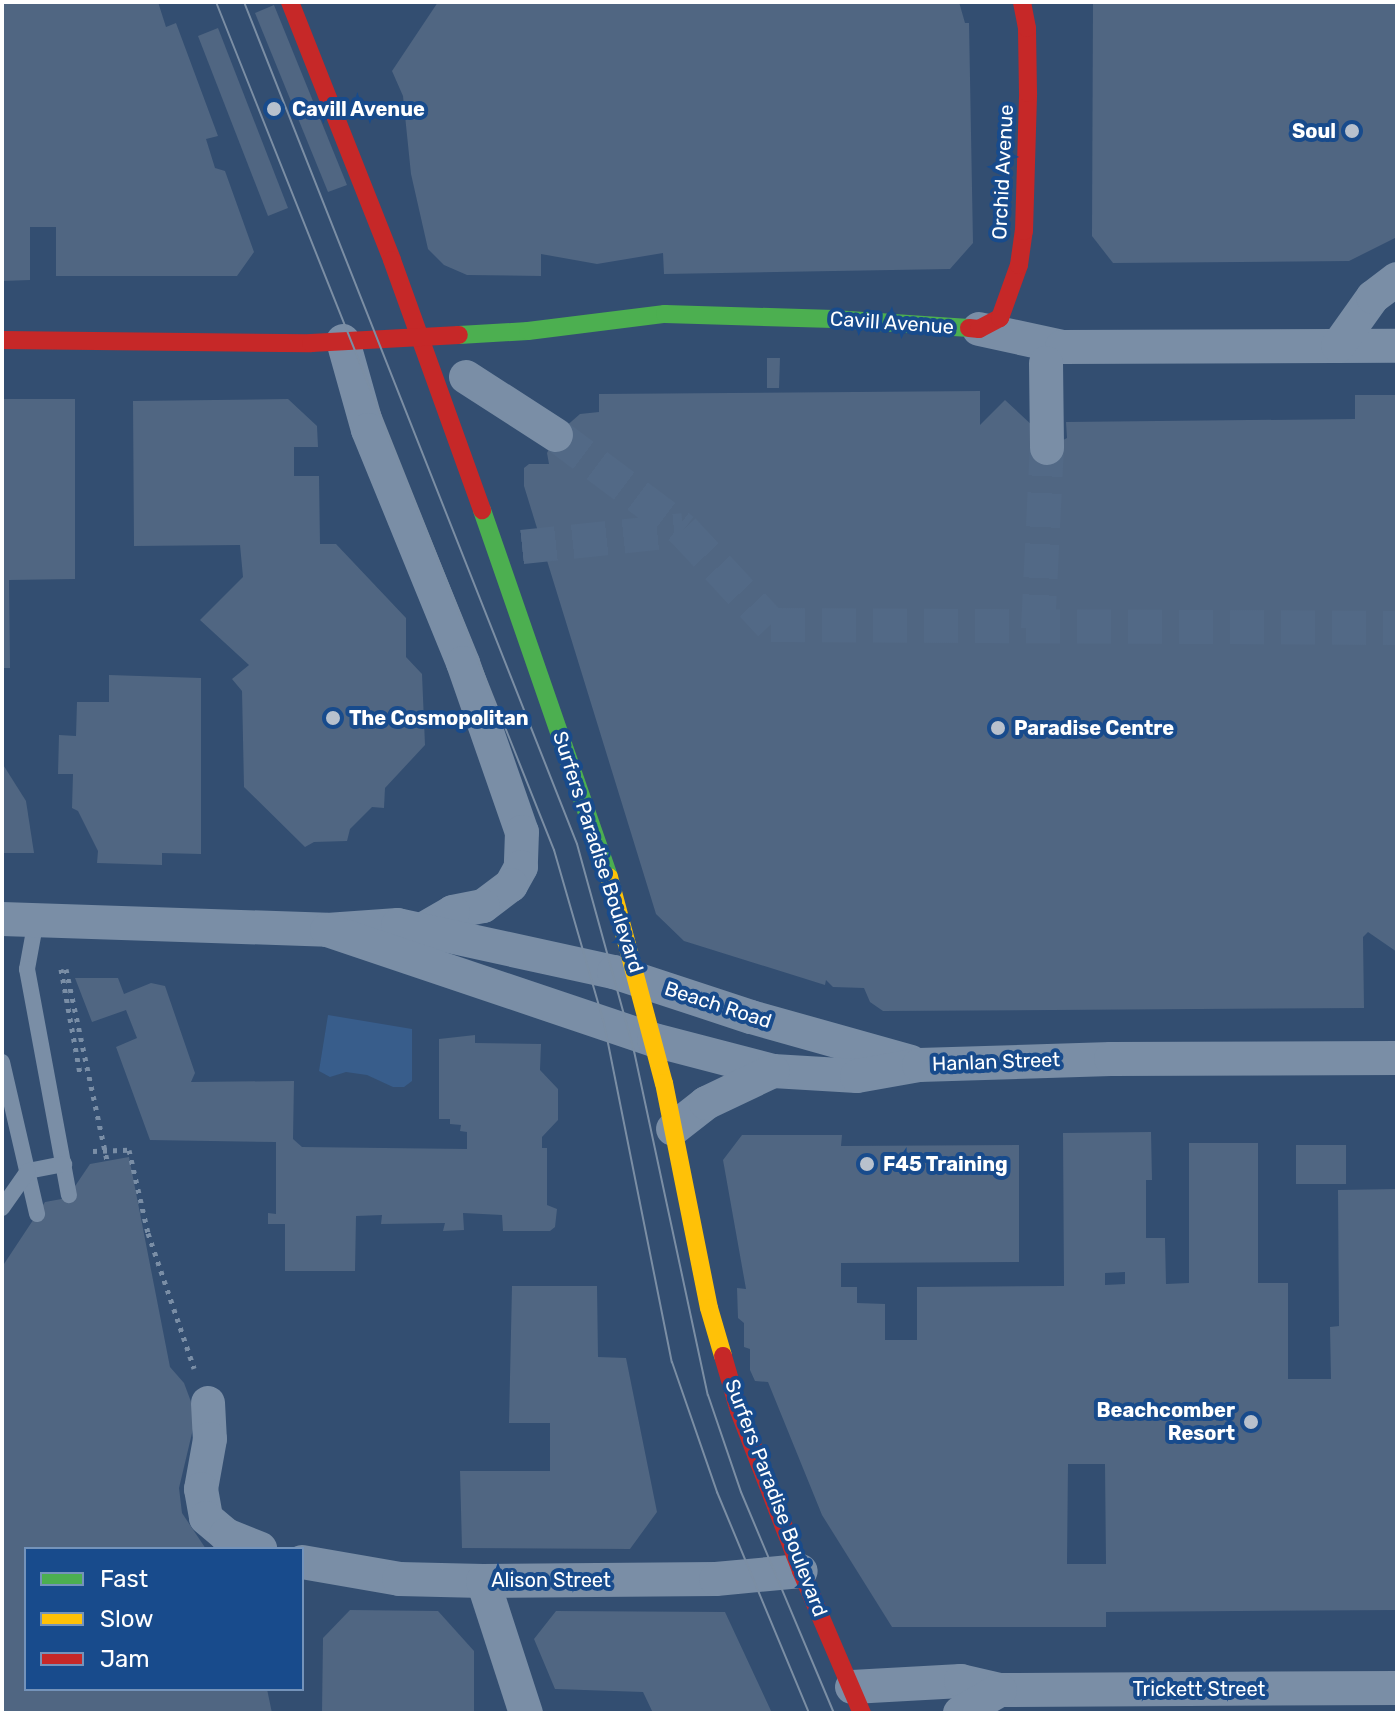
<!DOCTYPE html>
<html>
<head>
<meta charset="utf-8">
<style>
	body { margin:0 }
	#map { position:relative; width:1399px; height:1715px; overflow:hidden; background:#334e71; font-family:Rubik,sans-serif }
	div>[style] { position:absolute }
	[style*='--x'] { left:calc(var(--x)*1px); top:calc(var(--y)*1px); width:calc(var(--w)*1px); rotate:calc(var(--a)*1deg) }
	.water>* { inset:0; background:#385d8b }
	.building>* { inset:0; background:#506682 }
	.street-tunnel>* { height:34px; margin-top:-17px; transform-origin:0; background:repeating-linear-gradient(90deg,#526986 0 34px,transparent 0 51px) }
	.path>* { height:5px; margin-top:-2.5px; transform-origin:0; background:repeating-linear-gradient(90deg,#7a8ea6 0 4px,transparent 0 10px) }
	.lane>* { height:16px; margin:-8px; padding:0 8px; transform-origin:8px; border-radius:8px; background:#7a8ea6 }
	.street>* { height:34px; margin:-17px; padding:0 17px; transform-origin:17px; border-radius:17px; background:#7a8ea6 }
	.fast>* { height:18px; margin:-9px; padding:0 9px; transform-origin:9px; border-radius:9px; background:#4caf50 }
	.slow>* { height:18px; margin:-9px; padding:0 9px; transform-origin:9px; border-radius:9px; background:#ffc107 }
	.jam>* { height:18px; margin:-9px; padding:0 9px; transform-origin:9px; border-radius:9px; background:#c62828 }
	.tram>* { height:2px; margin:-1px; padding:0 1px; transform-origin:1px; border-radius:1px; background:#7b8ea4 }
	.path-bridge>* { height:5px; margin-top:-2.5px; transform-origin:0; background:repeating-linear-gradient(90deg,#7a8ea6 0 4px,transparent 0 10px) }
	.dots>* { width:22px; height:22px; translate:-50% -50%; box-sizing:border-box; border:4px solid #184b8c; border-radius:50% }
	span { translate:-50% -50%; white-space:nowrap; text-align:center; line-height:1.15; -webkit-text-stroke:8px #184b8c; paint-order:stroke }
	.poi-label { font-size:20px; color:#fff; font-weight:700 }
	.left { translate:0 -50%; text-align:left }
	.right { translate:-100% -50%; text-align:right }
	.street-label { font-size:20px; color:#fff }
	.frame { position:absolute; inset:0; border:4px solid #fff; pointer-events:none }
	.legend { position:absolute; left:24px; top:1547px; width:280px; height:144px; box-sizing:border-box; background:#184b8c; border:2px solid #7493ba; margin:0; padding:10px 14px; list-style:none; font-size:24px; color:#fff }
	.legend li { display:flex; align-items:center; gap:16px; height:40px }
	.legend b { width:40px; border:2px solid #7493ba }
</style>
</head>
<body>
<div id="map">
	<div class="water">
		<div style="clip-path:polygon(328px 1015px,412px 1029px,412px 1081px,404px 1087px,393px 1087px,367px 1075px,346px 1072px,330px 1077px,319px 1071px)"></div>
	</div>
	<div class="building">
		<div style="clip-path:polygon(2px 2px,158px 2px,166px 27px,176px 23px,218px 136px,206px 139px,215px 168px,225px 171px,254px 252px,237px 276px,56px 276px,56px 227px,30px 227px,30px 280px,2px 281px)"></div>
		<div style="clip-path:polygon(438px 2px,959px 2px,965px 23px,969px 23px,973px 243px,950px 269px,664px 274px,663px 253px,597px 264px,541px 254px,541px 276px,467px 275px,444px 265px,428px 249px,411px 174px,403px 96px,392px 71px)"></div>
		<div style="clip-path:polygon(1093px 2px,1397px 2px,1397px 237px,1349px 261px,1113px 263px,1092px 236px)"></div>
		<div style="clip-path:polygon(274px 5px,347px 185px,328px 192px,255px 13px)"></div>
		<div style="clip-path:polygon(218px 28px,288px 208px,268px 216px,198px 36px)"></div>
		<div style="clip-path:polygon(767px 358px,780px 358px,779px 388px,767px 388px)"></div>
		<div style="clip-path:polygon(980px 391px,980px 425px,1005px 400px,1034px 427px,1036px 454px,1067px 438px,1066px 422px,1355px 419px,1355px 395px,1397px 395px,1397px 952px,1368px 932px,1363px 937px,1364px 1008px,883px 1011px,870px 1002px,864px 988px,833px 987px,826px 980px,825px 985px,684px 941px,656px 914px,524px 486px,524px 468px,529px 464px,549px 464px,547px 453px,556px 435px,580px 414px,599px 412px,599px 394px)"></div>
		<div style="clip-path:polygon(2px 399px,75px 399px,75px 579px,9px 580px,10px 668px,2px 668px)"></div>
		<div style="clip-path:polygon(288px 399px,317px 426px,318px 447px,294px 447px,294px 476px,319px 476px,320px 544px,336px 544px,406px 618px,406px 657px,422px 674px,425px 745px,385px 788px,384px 808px,372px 807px,350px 829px,347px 841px,314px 842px,305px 847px,244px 787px,242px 691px,232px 679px,249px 665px,200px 620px,243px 577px,240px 545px,134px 546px,133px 401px)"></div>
		<div style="clip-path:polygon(109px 675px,201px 678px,201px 854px,162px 853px,162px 865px,97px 863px,98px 851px,78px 811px,72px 808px,73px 774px,58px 774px,59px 735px,76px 736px,77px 702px,109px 702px)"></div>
		<div style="clip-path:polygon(2px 763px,26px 801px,34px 853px,2px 853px)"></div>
		<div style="clip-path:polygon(75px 978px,118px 978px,124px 994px,151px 983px,165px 986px,195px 1073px,191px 1082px,294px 1081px,293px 1139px,302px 1147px,467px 1149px,467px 1132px,460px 1131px,461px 1125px,450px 1124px,450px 1119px,439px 1119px,439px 1039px,475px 1035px,475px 1043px,541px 1044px,540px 1070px,558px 1089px,558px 1120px,542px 1137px,542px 1148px,547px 1148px,547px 1205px,557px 1209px,555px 1227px,550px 1231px,503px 1231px,502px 1215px,463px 1213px,464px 1230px,443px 1231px,445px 1223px,381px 1224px,382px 1215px,356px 1216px,355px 1271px,285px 1271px,285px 1224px,268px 1224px,268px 1213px,276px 1214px,276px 1142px,150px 1140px,116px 1047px,137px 1038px,126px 1010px,92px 1022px)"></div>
		<div style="clip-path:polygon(evenodd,1151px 1132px,1152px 1180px,1146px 1180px,1146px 1238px,1165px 1238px,1166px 1284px,1189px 1283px,1189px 1143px,1258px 1143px,1258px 1283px,1288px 1283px,1288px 1379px,1331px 1379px,1330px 1327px,1339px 1326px,1338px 1190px,1397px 1189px,1397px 1610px,1106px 1612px,1106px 1627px,892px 1627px,822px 1515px,768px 1382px,755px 1381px,750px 1370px,750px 1349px,744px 1347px,744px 1323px,738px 1318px,737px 1288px,746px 1289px,723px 1160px,742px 1135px,842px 1135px,841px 1146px,1019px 1145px,1019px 1262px,841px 1263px,841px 1287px,857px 1287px,857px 1303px,885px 1304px,885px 1340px,917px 1340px,917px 1287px,1064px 1286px,1063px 1133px,1151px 1132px,1125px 1272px,1125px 1284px,1105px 1285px,1105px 1273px,1125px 1272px,1151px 1132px,1068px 1464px,1105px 1464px,1106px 1564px,1067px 1564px,1068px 1464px)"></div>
		<div style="clip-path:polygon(1296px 1145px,1346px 1145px,1346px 1184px,1296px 1184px)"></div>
		<div style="clip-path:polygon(129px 1157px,170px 1367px,184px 1383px,193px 1407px,193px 1429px,179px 1488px,182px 1513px,206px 1549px,26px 1549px,26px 1689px,267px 1689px,272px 1713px,2px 1713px,2px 1267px,45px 1202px,67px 1198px,90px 1164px)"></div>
		<div style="clip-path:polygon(512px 1286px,597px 1286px,598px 1357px,626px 1358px,657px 1512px,630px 1549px,462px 1548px,460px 1471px,550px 1471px,550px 1423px,509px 1423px)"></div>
		<div style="clip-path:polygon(350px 1610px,438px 1611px,474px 1651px,474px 1713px,322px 1713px,323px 1638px)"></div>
		<div style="clip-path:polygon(556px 1611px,725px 1612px,772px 1713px,653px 1713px,643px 1692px,555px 1689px,534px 1639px)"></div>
	</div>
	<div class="street-tunnel">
		<div style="--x:556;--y:435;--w:159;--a:36.8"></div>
		<div style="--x:522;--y:547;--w:162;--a:-6"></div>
		<div style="--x:683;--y:530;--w:129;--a:47.2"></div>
		<div style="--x:771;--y:625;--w:626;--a:0.27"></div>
		<div style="--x:1038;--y:629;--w:181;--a:-87.2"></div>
	</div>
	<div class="path">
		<div style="--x:61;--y:969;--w:107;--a:79.7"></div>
		<div style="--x:93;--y:1151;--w:36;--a:-2"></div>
		<div style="--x:129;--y:1150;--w:85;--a:77.1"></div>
		<div style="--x:148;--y:1233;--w:143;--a:71.2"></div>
	</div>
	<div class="lane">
		<div style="--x:36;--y:920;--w:50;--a:100.4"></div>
		<div style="--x:27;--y:969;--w:230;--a:79.5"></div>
		<div style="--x:2;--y:1062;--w:156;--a:77"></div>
		<div style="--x:28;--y:1171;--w:37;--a:-11"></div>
		<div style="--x:2;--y:1208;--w:45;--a:-54.9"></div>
	</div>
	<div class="street">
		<div style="--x:979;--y:329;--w:85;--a:12.2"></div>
		<div style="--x:1062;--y:347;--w:335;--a:-0.2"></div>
		<div style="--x:343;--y:341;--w:92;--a:74.3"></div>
		<div style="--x:368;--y:430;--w:252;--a:67.8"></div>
		<div style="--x:463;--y:663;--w:179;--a:70.8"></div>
		<div style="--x:522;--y:832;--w:35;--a:92"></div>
		<div style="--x:521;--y:867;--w:21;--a:119"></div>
		<div style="--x:511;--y:885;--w:35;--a:143"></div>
		<div style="--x:483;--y:906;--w:31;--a:169"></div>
		<div style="--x:453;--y:912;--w:36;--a:150"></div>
		<div style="--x:1338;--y:346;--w:60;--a:-54.5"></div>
		<div style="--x:1373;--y:297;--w:30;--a:-37"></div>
		<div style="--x:1046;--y:363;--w:85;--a:89.3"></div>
		<div style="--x:466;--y:377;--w:107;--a:32.8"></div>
		<div style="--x:2;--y:919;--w:325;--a:1.9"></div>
		<div style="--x:327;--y:930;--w:71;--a:-4"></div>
		<div style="--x:398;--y:925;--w:221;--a:12.3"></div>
		<div style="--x:614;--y:972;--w:144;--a:18.2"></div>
		<div style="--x:751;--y:1017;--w:166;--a:15.7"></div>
		<div style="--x:327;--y:930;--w:345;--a:18.6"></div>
		<div style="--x:654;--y:1040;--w:123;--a:14.6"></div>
		<div style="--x:773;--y:1071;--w:84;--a:3.4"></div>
		<div style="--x:857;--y:1076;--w:63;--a:-10.1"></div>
		<div style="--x:919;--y:1065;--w:192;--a:-1.8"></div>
		<div style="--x:1111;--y:1059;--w:286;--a:-0.2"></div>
		<div style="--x:673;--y:1129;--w:42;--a:-38.2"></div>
		<div style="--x:706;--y:1103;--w:74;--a:-25.5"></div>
		<div style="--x:208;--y:1403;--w:36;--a:87"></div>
		<div style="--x:210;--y:1439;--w:51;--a:100.2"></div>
		<div style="--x:201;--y:1489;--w:29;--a:80"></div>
		<div style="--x:206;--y:1518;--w:26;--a:40"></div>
		<div style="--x:226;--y:1535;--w:37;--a:22"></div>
		<div style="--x:302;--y:1562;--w:98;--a:9.9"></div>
		<div style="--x:399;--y:1579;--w:84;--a:1.4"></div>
		<div style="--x:483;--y:1581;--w:233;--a:-0.5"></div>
		<div style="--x:716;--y:1579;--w:85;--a:-5.4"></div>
		<div style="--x:483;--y:1581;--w:139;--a:72"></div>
		<div style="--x:852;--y:1687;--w:109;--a:-3.2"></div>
		<div style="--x:961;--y:1681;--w:40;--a:13"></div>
		<div style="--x:1000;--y:1690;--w:397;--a:-0.3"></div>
		<div style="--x:960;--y:1713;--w:46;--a:-29.9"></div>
	</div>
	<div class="fast">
		<div style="--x:459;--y:335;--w:69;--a:-3.3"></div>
		<div style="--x:528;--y:331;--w:138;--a:-7.1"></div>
		<div style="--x:665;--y:314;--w:169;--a:1.7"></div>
		<div style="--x:834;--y:319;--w:135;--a:3.8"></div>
		<div style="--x:482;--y:510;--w:388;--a:70.9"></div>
	</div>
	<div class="slow">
		<div style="--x:609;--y:877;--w:213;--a:75.1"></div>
		<div style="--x:664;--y:1083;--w:229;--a:78.7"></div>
		<div style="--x:709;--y:1308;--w:50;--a:73.7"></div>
	</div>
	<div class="jam">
		<div style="--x:290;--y:2;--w:277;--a:68.4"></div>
		<div style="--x:392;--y:260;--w:266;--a:70.2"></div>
		<div style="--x:969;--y:328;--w:10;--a:6"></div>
		<div style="--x:979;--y:329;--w:24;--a:-28"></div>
		<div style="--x:1000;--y:318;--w:56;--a:-70.3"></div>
		<div style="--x:1019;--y:265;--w:34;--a:-82"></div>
		<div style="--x:1024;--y:231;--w:138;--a:-88.3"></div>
		<div style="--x:1028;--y:93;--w:65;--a:-90.9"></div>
		<div style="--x:1027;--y:28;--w:26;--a:-101"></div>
		<div style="--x:2;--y:340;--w:309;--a:0.6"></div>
		<div style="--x:311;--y:343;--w:148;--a:-3.1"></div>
		<div style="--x:723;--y:1356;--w:57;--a:73.8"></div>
		<div style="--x:739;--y:1411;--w:172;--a:68.8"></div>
		<div style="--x:801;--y:1571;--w:155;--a:66.8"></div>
	</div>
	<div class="tram">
		<div style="--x:216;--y:2;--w:913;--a:68.27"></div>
		<div style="--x:554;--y:850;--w:180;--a:73.9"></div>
		<div style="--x:604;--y:1023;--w:346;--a:78.7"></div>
		<div style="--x:672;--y:1362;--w:138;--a:70.9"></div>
		<div style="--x:717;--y:1492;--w:239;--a:67.4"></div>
		<div style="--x:244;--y:2;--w:905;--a:68.42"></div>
		<div style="--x:577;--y:844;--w:215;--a:74.6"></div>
		<div style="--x:634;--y:1051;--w:352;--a:77.9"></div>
		<div style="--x:708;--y:1395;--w:102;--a:71.2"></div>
		<div style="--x:741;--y:1492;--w:240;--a:67.2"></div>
	</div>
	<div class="path-bridge">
		<div style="--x:66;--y:969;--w:196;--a:77.9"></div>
	</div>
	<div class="dots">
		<div style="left:274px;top:109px;background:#b8c1cd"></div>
		<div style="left:1352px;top:131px;background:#b8c1cd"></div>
		<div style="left:333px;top:718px;background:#b8c1cd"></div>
		<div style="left:998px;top:728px;background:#b8c1cd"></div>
		<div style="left:867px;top:1164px;background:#b8c1cd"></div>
		<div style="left:1251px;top:1422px;background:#b8c1cd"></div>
	</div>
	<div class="poi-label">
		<span class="left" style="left:292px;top:109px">Cavill Avenue</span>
		<span class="right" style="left:1336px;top:131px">Soul</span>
		<span class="left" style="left:349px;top:718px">The Cosmopolitan</span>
		<span class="left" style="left:1014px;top:728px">Paradise Centre</span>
		<span class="left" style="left:883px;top:1164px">F45 Training</span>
		<span class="right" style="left:1235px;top:1422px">Beachcomber<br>Resort</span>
	</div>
	<div class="street-label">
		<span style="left:1003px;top:172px;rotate:-87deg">Orchid Avenue</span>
		<span style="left:892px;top:323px;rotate:4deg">Cavill Avenue</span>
		<span style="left:598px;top:852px;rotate:72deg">Surfers Paradise Boulevard</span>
		<span style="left:718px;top:1005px;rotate:18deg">Beach Road</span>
		<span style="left:996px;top:1062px;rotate:-2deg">Hanlan Street</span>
		<span style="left:776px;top:1498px;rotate:69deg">Surfers Paradise Boulevard</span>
		<span style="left:551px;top:1580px">Alison Street</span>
		<span style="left:1199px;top:1689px">Trickett Street</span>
	</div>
	<div class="frame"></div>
	<ul class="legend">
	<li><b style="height:10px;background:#4caf50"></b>Fast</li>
	<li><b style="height:10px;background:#ffc107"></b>Slow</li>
	<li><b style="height:10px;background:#c62828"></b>Jam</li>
	</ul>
</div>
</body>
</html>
